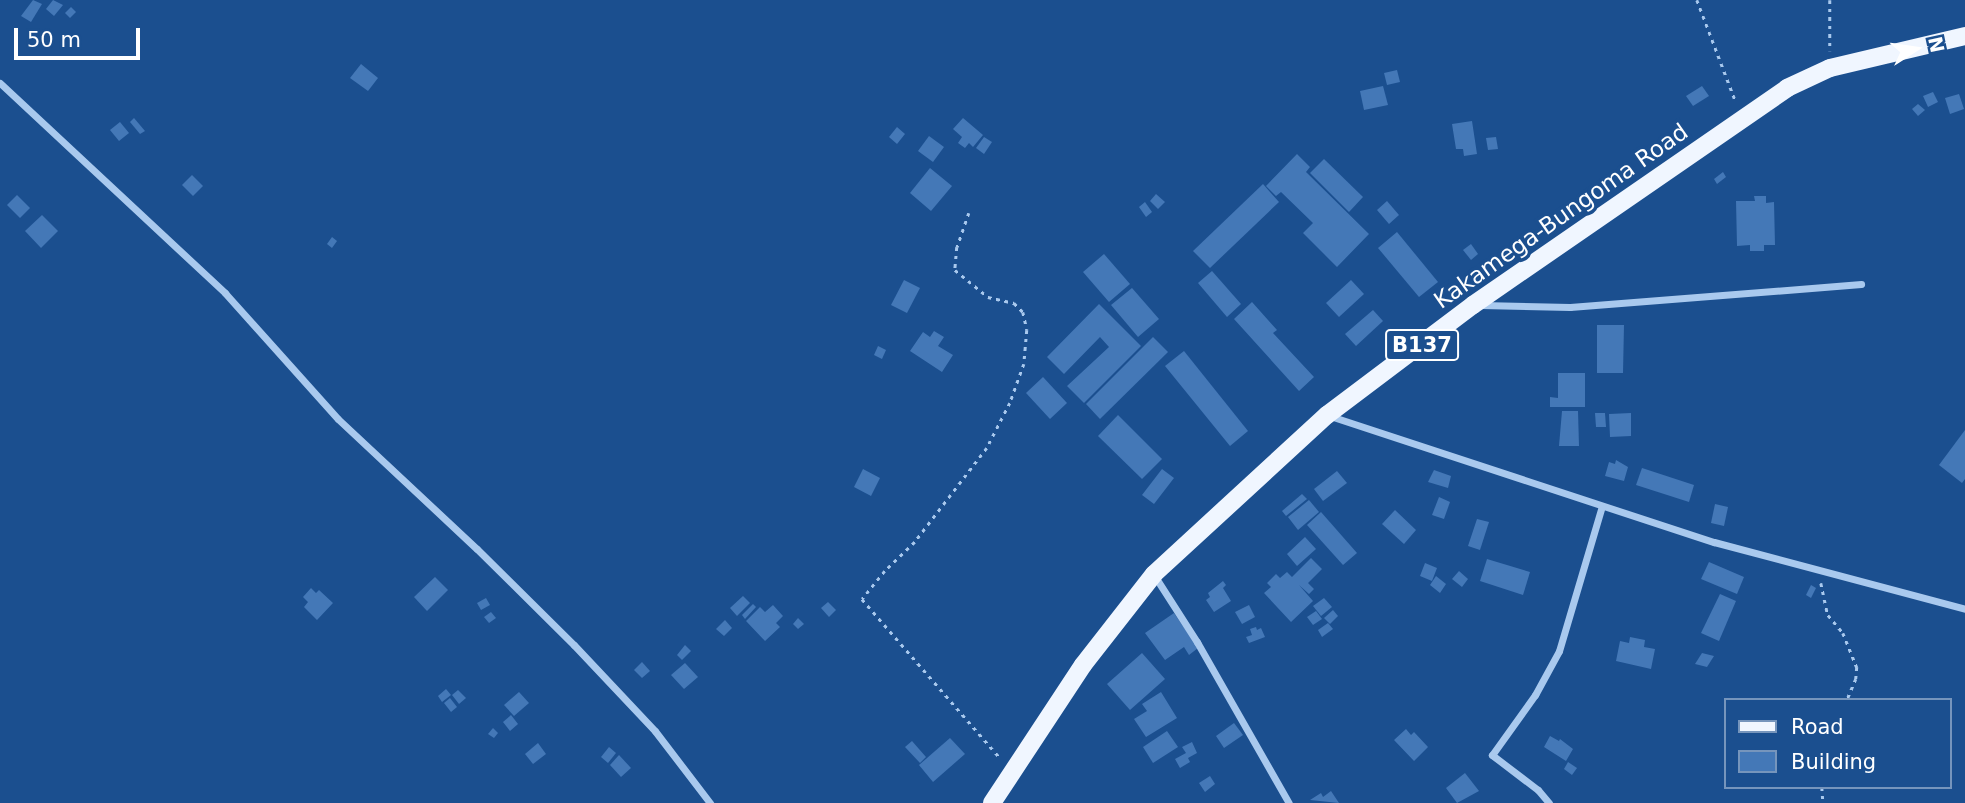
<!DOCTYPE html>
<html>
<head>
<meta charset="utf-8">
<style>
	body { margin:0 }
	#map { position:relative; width:1965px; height:803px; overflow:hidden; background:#1b4f8f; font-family:"DejaVu Sans",sans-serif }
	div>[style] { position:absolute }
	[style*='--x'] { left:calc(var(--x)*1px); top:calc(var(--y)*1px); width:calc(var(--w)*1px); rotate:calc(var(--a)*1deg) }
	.building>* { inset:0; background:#4478b7 }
	.path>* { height:2.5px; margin-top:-1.25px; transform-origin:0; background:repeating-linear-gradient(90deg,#a9c9ee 0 3.5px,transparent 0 8.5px) }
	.minor>* { height:7px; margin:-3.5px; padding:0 3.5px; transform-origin:3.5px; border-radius:3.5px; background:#a9c9ee }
	.primary>* { height:18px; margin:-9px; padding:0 9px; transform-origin:9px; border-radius:9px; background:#f0f6ff }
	span { translate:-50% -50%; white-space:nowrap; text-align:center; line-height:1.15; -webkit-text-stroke:7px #1b4f8f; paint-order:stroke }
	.shield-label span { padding:2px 5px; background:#1b4f8f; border:2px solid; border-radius:5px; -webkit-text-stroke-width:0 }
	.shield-label { font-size:21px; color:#fff; font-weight:700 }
	.street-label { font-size:23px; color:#fff }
	.legend { position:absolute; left:1724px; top:698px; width:228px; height:91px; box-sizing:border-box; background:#1b4f8f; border:2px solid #7695bc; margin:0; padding:9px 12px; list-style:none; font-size:21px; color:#fff }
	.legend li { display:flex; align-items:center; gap:14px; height:35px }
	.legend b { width:35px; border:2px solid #7695bc }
	.north { position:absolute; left:1881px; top:14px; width:70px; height:70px; -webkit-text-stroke:5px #1b4f8f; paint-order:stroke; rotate:78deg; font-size:19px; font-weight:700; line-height:28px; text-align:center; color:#fff }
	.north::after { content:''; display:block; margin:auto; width:24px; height:32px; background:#fff; clip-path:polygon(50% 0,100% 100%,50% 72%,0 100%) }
	.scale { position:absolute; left:14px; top:28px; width:126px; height:32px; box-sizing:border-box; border:4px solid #fff; border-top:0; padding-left:9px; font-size:21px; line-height:24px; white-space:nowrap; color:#fff; -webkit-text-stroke:5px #1b4f8f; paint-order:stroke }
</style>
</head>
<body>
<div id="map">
	<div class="building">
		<div style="clip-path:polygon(33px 0,42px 4px,31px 22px,21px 16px)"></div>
		<div style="clip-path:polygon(53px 0,63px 5px,54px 16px,46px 9px)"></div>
		<div style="clip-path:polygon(71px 7px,76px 12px,70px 18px,65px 13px)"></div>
		<div style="clip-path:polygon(361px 64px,378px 78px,368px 91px,350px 78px)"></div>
		<div style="clip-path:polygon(1397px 70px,1400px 82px,1387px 85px,1384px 73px)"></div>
		<div style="clip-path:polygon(1383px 86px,1388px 105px,1364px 110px,1360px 91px)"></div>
		<div style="clip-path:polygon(1702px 86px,1709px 96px,1693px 106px,1686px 96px)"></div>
		<div style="clip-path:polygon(1933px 92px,1938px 102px,1928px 107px,1923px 96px)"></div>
		<div style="clip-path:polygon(1959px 94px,1964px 109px,1950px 114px,1945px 98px)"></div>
		<div style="clip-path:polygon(1918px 104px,1925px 110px,1918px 116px,1912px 109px)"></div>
		<div style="clip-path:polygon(134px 118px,145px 131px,140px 134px,130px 122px)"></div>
		<div style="clip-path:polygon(963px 118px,983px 135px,973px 147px,969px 143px,965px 148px,958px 143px,962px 137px,953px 129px)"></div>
		<div style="clip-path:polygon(1472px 121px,1477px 154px,1464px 156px,1463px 149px,1456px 149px,1452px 124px)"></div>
		<div style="clip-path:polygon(120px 122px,129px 133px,119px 141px,110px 130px)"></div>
		<div style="clip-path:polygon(897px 127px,905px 134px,897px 144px,889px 137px)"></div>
		<div style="clip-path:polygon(929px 136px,944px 147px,933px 162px,918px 151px)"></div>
		<div style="clip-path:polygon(984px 137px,992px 142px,984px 154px,976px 148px)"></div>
		<div style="clip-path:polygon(1496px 137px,1498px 149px,1488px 150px,1486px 138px)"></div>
		<div style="clip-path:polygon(1297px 154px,1310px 167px,1306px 172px,1369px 234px,1337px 267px,1303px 233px,1313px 223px,1281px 192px,1276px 196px,1266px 186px)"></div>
		<div style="clip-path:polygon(1324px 159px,1363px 197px,1349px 212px,1310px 173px)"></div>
		<div style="clip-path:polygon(930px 168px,952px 186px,931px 211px,910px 193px)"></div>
		<div style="clip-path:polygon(1723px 172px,1726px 177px,1717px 184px,1714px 179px)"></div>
		<div style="clip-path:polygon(192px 175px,203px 186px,193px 196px,182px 185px)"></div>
		<div style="clip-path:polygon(1263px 184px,1279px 202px,1210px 268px,1193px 251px)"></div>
		<div style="clip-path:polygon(1156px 194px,1165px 202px,1158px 209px,1150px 201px)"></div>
		<div style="clip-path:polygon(17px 195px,30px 208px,20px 218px,7px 205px)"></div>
		<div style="clip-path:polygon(1754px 196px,1766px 196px,1766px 203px,1774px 202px,1775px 245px,1764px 245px,1764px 251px,1750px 251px,1750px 245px,1737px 246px,1736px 201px,1755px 201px)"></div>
		<div style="clip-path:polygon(1387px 201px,1399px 215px,1389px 224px,1377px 210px)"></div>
		<div style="clip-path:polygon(1145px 202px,1152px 212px,1146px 217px,1139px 207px)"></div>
		<div style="clip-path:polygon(42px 215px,58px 231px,41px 248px,25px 231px)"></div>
		<div style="clip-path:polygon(1397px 232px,1438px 282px,1419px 297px,1378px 248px)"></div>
		<div style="clip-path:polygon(332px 237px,337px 241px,332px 248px,327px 244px)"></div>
		<div style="clip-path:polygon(1471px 244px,1478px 254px,1471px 260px,1463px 250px)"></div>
		<div style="clip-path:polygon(1104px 254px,1130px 284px,1109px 302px,1083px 272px)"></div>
		<div style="clip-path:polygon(1212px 271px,1241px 304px,1227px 317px,1198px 283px)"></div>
		<div style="clip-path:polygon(904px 280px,920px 288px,907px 313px,891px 305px)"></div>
		<div style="clip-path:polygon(1351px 280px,1364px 294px,1339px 317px,1326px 303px)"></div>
		<div style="clip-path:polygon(1132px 288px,1159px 319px,1138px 337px,1111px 305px)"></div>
		<div style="clip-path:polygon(1252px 302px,1277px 330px,1273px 333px,1314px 377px,1299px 391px,1234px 319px)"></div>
		<div style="clip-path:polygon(1099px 304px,1141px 346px,1084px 403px,1067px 386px,1109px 347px,1100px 337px,1064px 374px,1047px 357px)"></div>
		<div style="clip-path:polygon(1373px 310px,1383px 321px,1356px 346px,1345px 334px)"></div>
		<div style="clip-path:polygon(1597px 325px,1624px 325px,1623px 373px,1597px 373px)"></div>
		<div style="clip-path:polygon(934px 331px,944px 337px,938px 346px,953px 355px,942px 372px,910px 351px,923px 332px,930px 337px)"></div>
		<div style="clip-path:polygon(1153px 337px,1168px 352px,1100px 419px,1086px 404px)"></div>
		<div style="clip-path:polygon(878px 346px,886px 350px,882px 359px,874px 355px)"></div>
		<div style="clip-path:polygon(1184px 351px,1248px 431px,1230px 446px,1165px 366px)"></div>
		<div style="clip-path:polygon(1558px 373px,1585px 373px,1585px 407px,1550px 407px,1550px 397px,1558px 398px)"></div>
		<div style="clip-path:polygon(1043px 377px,1067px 403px,1050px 419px,1026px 393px)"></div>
		<div style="clip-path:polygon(1562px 411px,1578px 411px,1579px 446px,1559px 446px)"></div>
		<div style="clip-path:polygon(1595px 413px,1605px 413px,1606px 427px,1596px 427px)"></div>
		<div style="clip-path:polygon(1631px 413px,1631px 436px,1610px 437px,1609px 414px)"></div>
		<div style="clip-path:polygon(1118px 415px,1162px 459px,1142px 479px,1098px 436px)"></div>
		<div style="clip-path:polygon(1965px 430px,1965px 479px,1962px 483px,1939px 465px)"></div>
		<div style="clip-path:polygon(1616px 460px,1628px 467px,1624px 481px,1605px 476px,1609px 462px,1615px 464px)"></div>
		<div style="clip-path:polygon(1642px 468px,1694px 485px,1689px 502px,1636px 485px)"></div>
		<div style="clip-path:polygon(863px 469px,880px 478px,871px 496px,854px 487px)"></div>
		<div style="clip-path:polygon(1162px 469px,1174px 478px,1154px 504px,1142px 495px)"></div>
		<div style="clip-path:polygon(1434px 470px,1451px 476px,1448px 488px,1428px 482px)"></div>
		<div style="clip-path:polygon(1337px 471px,1347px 483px,1323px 501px,1314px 489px)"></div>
		<div style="clip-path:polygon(1302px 494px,1307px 499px,1286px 516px,1282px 511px)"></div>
		<div style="clip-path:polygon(1439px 497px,1450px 502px,1444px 519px,1432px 515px)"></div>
		<div style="clip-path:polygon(1309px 500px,1319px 512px,1298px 530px,1288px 517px)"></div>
		<div style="clip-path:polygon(1715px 504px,1728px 507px,1724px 526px,1711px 523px)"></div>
		<div style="clip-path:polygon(1395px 510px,1416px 530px,1404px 544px,1382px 524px)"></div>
		<div style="clip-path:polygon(1321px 512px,1357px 553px,1343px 565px,1307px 525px)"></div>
		<div style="clip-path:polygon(1477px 519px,1489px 522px,1480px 550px,1468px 546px)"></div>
		<div style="clip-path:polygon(1305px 537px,1316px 549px,1297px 566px,1287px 554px)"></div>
		<div style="clip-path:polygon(1311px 558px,1322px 569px,1308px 583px,1314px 589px,1309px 594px,1299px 585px,1313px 601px,1291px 622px,1264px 593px,1271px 587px,1267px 583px,1276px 574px,1280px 578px,1287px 572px,1292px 577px)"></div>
		<div style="clip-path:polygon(1487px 559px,1530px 572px,1523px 595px,1480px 581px)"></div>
		<div style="clip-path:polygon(1709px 562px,1744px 577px,1737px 594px,1701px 579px)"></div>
		<div style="clip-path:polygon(1425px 563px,1437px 568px,1432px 581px,1420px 576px)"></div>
		<div style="clip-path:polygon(1459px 571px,1468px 579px,1462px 587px,1452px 579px)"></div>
		<div style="clip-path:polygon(1436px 576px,1446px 584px,1440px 593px,1430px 585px)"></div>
		<div style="clip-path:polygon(435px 577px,448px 590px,427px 611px,414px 597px)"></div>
		<div style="clip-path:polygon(1223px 581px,1226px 585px,1223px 588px,1231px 601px,1214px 612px,1206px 600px,1210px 597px,1208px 593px)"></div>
		<div style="clip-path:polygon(1811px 585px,1816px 588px,1811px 598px,1806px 595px)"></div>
		<div style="clip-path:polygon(311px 588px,316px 593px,319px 590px,333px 603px,317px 620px,304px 607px,308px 602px,303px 597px)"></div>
		<div style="clip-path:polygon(1720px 594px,1736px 601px,1719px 641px,1701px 633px)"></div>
		<div style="clip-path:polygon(743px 596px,750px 603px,737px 616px,730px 608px)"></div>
		<div style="clip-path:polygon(486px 598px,490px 605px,481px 610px,477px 603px)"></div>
		<div style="clip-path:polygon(1324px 598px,1332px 607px,1321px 616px,1313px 606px)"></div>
		<div style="clip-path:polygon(828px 602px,836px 610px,829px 617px,821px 608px)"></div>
		<div style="clip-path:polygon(753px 604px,756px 607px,745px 619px,742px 615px)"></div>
		<div style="clip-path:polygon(773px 605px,783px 616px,776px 623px,780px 627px,765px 641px,746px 621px,760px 607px,765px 612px)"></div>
		<div style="clip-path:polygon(1249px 605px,1255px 617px,1242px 624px,1235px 612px)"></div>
		<div style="clip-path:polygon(1333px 610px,1338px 616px,1330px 624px,1324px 618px)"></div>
		<div style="clip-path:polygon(1316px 611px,1322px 619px,1313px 625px,1307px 617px)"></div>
		<div style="clip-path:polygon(491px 612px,496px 618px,489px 623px,484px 617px)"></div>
		<div style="clip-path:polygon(1174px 613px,1198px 648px,1189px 655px,1184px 647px,1165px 660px,1145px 633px)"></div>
		<div style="clip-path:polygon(798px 618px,804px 624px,798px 629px,793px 624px)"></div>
		<div style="clip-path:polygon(725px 620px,732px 628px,724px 636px,716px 629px)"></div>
		<div style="clip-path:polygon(1328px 623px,1333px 629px,1322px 637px,1318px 630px)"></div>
		<div style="clip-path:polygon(1256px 627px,1257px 630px,1261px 628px,1265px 637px,1249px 643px,1246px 637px,1252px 635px,1250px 629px)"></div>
		<div style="clip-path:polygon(1630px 637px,1645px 640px,1644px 647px,1655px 649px,1651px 669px,1616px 661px,1620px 641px,1629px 643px)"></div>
		<div style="clip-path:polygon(685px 645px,691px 651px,682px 660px,677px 655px)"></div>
		<div style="clip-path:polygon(1142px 653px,1165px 679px,1130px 710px,1107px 684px)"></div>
		<div style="clip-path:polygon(1702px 653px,1714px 656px,1707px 667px,1695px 664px)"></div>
		<div style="clip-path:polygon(642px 662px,650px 671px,642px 678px,634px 670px)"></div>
		<div style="clip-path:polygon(685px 663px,698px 677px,684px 689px,671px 675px)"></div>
		<div style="clip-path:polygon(446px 689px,451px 695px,442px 702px,438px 696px)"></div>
		<div style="clip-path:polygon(458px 690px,466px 698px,459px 704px,452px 695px)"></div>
		<div style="clip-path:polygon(519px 692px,529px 703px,514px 716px,504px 705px)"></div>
		<div style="clip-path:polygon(1161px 692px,1177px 718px,1146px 737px,1134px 719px,1147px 711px,1142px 704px)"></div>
		<div style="clip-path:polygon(450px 698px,457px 707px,451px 712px,444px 703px)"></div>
		<div style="clip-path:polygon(511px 715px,518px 724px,510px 731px,503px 722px)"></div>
		<div style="clip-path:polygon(1234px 723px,1243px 735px,1224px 748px,1216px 736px)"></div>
		<div style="clip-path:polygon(493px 728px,498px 733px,494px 738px,488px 734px)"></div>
		<div style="clip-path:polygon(1406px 729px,1411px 735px,1414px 732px,1428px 747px,1414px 761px,1394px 740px)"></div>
		<div style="clip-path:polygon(1167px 731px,1178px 747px,1153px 763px,1143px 747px)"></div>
		<div style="clip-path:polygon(1550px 736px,1559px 741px,1560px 739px,1573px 749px,1566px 761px,1544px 747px)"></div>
		<div style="clip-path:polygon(950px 738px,965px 754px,933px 782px,919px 765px)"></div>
		<div style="clip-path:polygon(912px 741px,926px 757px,920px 763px,905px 747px)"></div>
		<div style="clip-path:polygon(1192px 742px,1197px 753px,1188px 758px,1190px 762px,1180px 768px,1175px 759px,1186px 753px,1182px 747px)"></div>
		<div style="clip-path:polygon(538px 743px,546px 754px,533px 764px,525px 754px)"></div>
		<div style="clip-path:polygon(609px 747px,616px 753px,608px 763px,601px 757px)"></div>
		<div style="clip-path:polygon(619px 755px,631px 768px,621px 777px,610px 765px)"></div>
		<div style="clip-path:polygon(1568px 762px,1577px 768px,1572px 775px,1564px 769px)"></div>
		<div style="clip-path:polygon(1465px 773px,1479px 791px,1457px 803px,1446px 788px)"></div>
		<div style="clip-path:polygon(1210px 776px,1215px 784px,1205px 792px,1199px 783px)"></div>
		<div style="clip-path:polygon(1331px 791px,1339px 803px,1310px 800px,1321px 793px,1323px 797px)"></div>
	</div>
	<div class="path">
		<div style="--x:1697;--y:0;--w:109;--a:69.1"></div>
		<div style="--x:1830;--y:0;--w:51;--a:90"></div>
		<div style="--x:969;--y:213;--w:36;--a:109"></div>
		<div style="--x:957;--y:247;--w:23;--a:95"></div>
		<div style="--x:955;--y:270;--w:43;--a:39.3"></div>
		<div style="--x:988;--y:297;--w:27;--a:13"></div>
		<div style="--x:1014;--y:303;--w:13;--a:45"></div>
		<div style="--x:1023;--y:312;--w:18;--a:77"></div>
		<div style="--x:1027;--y:330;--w:34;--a:95"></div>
		<div style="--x:1024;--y:364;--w:41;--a:109.7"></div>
		<div style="--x:1010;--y:403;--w:51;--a:117.1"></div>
		<div style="--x:987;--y:448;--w:118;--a:127.5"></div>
		<div style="--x:915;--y:542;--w:42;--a:136"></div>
		<div style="--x:885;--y:571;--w:36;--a:129"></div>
		<div style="--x:862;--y:599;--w:211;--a:49"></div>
		<div style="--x:1821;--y:583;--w:33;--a:78"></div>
		<div style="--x:1828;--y:615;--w:23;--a:50"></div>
		<div style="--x:1843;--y:633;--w:37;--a:68"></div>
		<div style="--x:1857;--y:667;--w:12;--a:95"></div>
		<div style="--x:1856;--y:679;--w:23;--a:113"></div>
		<div style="--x:1822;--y:787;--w:16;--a:86"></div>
	</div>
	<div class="minor">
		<div style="--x:0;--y:83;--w:308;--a:43"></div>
		<div style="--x:225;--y:293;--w:169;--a:48.1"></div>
		<div style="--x:338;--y:419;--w:190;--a:43.1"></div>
		<div style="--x:477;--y:549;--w:136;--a:44.7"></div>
		<div style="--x:574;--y:645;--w:118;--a:46.7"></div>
		<div style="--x:655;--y:731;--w:91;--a:52.6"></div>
		<div style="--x:1481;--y:305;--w:89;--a:1.3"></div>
		<div style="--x:1570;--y:307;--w:292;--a:-4.5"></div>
		<div style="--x:1330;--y:416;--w:404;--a:18.2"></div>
		<div style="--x:1714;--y:542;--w:260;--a:14.9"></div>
		<div style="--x:1154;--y:575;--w:80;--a:57.3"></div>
		<div style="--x:1197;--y:642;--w:185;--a:60.3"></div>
		<div style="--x:1549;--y:803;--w:17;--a:-130"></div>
		<div style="--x:1538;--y:790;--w:58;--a:-142.7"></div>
		<div style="--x:1492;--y:755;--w:74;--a:-54.4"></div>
		<div style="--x:1535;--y:695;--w:50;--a:-61.4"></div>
		<div style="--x:1559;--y:651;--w:151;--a:-73.5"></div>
	</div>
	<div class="primary">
		<div style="--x:992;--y:803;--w:165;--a:-56.6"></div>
		<div style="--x:1083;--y:665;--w:115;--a:-52"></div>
		<div style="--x:1154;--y:574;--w:235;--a:-42.6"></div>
		<div style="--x:1327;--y:415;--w:183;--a:-37"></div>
		<div style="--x:1473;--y:305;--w:382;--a:-34.6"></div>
		<div style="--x:1787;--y:88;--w:47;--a:-24.9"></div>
		<div style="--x:1830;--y:68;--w:139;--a:-13.3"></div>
	</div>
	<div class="shield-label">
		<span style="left:1422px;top:345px">B137</span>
	</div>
	<div class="street-label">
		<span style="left:1561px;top:216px;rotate:-35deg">Kakamega-Bungoma Road</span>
	</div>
	<ul class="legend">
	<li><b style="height:9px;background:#f0f6ff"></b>Road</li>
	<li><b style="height:19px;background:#4478b7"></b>Building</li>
	</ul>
	<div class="north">N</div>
	<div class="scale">50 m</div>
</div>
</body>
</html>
